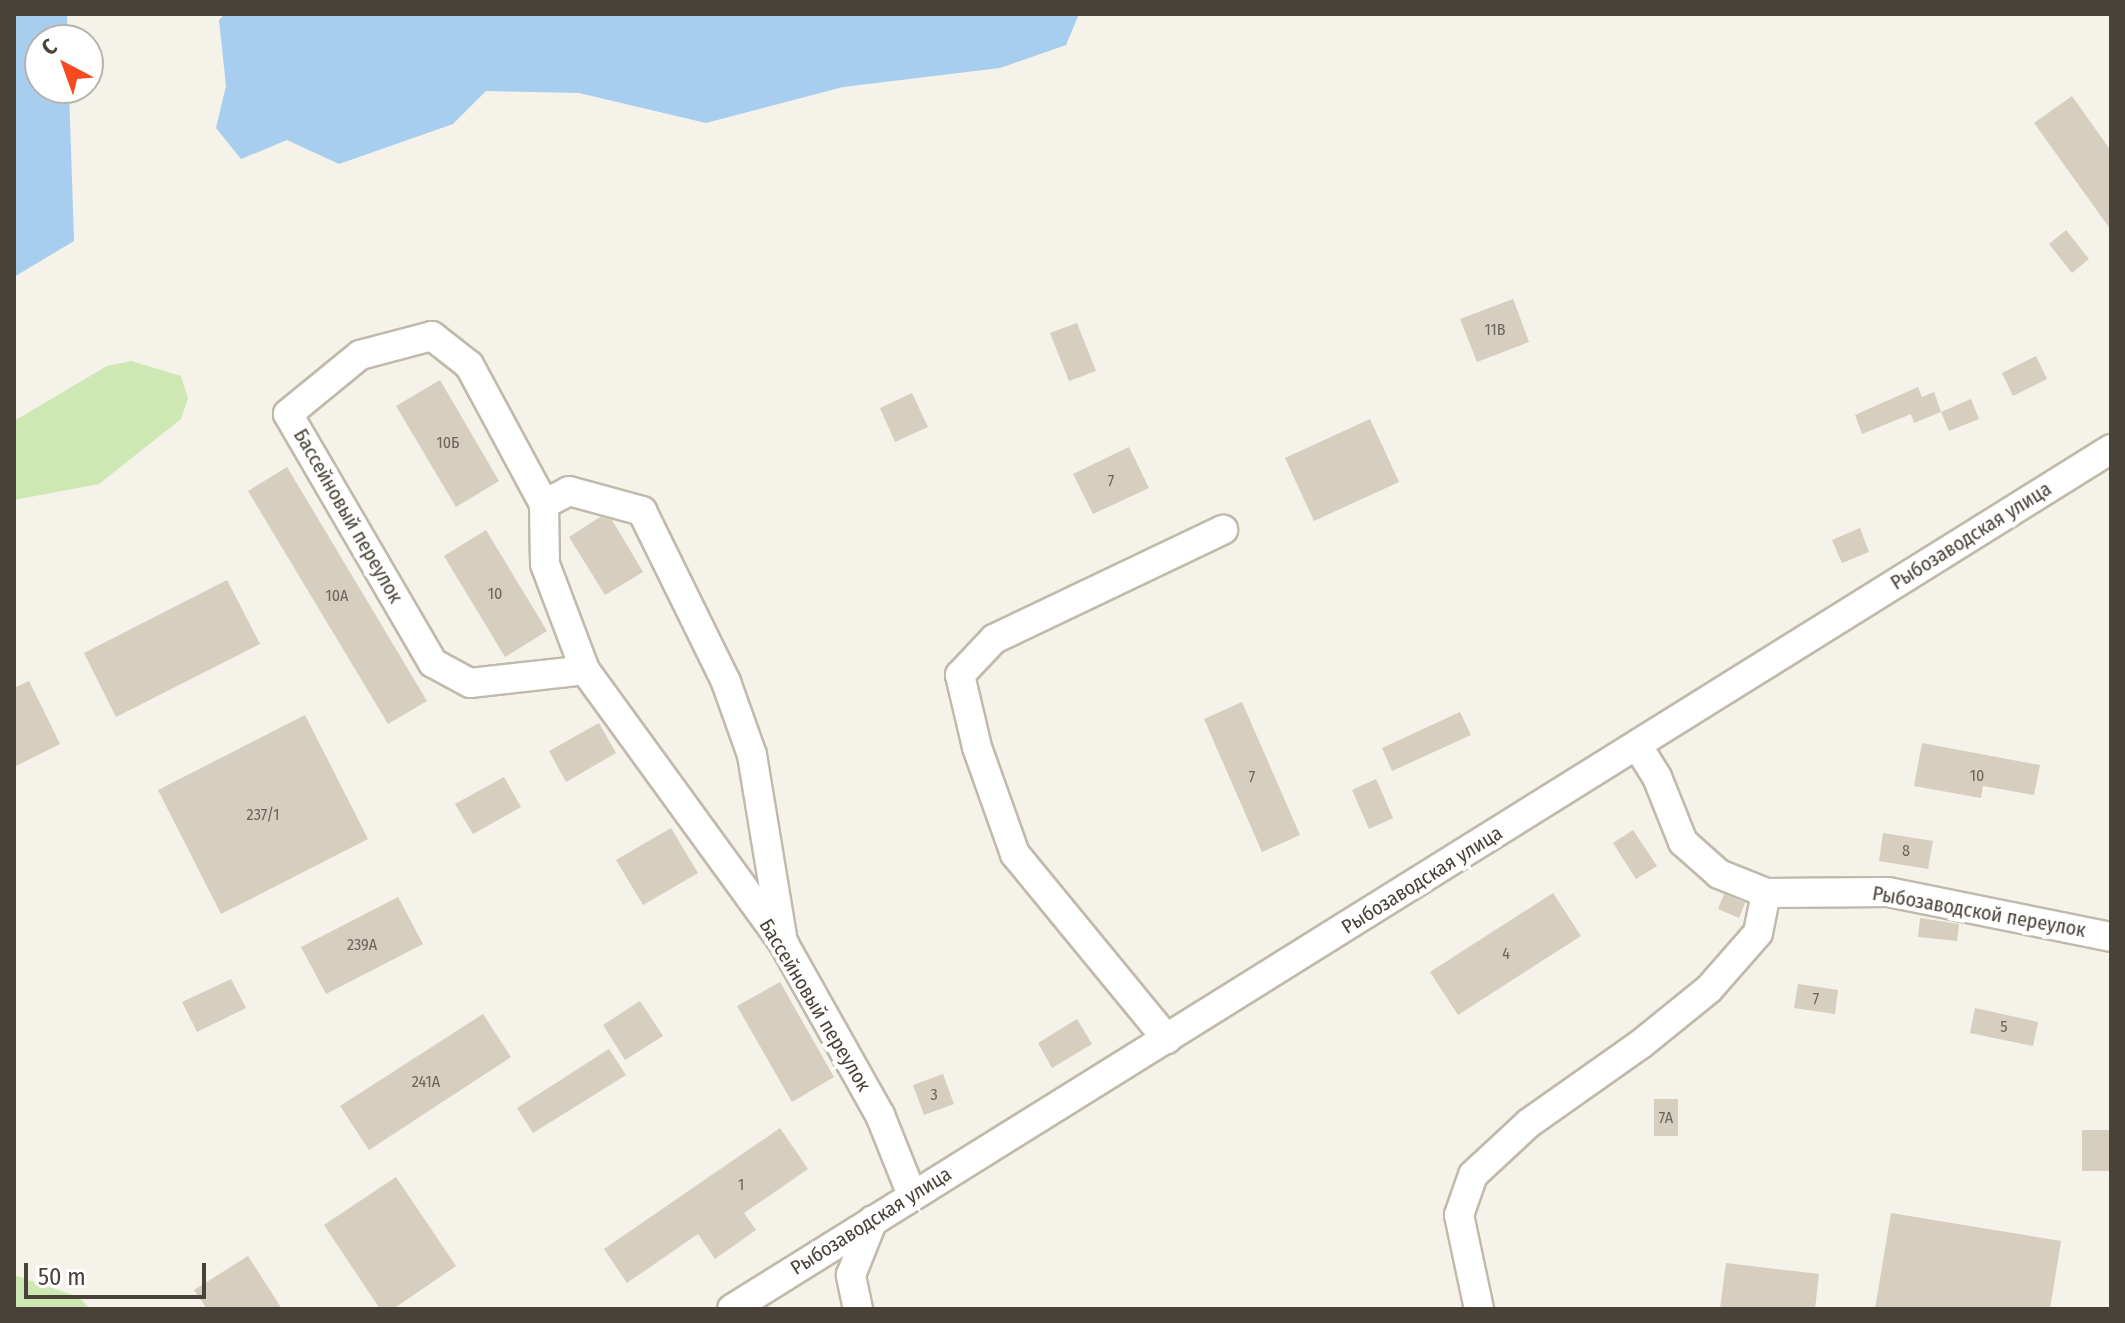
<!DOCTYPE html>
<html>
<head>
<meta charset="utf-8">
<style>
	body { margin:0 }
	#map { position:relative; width:2125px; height:1323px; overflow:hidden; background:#f4f2e9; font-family:"Fira Sans Condensed",sans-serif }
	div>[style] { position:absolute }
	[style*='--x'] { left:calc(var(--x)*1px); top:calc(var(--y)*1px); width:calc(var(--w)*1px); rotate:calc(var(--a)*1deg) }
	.green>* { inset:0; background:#cde8b3 }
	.water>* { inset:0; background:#a7ceef }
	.building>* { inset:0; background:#d6cebf }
	.roads { filter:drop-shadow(2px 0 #c0baac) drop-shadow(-2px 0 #c0baac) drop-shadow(0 2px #c0baac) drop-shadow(0 -2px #c0baac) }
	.minor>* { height:28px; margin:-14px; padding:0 14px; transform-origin:14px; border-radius:14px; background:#fff }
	span { translate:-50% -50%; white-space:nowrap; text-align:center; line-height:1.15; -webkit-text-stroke:8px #fff; paint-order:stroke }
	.number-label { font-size:16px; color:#6c655a }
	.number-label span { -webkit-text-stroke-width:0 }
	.street-label { font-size:20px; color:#484238 }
	.frame { position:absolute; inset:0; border:16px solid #484238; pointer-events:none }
	.north { position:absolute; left:24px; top:24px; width:80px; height:80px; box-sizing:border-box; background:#fff; border:2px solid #b6b3af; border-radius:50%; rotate:319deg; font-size:22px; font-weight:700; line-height:32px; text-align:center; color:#484238 }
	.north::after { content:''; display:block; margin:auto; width:28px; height:36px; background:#f64b1f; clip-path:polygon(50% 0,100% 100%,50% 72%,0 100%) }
	.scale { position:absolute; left:24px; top:1263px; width:182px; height:36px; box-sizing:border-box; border:4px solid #484238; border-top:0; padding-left:10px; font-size:24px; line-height:28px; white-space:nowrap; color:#484238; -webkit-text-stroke:6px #fff; paint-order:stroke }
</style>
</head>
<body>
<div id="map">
	<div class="green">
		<div style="clip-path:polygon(131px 361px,181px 376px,188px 398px,181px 419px,99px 484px,14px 500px,14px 421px,107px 366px)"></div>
		<div style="clip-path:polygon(14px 1275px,79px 1297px,90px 1309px,14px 1309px)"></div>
	</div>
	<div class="water">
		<div style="clip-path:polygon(14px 14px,67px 14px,68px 40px,40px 40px,40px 88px,69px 88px,74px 241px,14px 277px)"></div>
		<div style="clip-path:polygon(225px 14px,1079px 14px,1066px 45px,1000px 68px,843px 87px,706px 123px,579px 93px,486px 91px,453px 124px,339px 164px,287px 140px,241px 159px,216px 128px,226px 86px,219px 20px)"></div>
	</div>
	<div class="building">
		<div style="clip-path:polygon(2072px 96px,2111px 151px,2111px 230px,2034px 123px)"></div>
		<div style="clip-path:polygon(2066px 230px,2089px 259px,2072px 273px,2049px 244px)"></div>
		<div style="clip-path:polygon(1513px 299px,1529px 342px,1477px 362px,1460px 319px)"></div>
		<div style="clip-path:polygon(1077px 323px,1096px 371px,1069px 381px,1050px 333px)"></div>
		<div style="clip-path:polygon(2036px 356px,2047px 379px,2013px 396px,2002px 373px)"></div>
		<div style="clip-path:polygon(440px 380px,499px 481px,456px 507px,396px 406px)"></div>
		<div style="clip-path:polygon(1918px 387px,1922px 397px,1934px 392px,1941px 412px,1914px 423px,1911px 414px,1862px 434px,1855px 415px)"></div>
		<div style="clip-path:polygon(912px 393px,928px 427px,895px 442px,880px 408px)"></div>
		<div style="clip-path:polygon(1971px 399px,1979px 419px,1949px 431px,1941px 412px)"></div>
		<div style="clip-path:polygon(1370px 419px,1399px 482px,1314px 521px,1285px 458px)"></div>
		<div style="clip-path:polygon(1129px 447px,1149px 488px,1093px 514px,1073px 474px)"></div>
		<div style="clip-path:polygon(287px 467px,427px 701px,388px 724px,248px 491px)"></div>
		<div style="clip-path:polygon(600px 517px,612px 520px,643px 572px,605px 595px,569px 537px)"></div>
		<div style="clip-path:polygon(1860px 528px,1869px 552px,1842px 563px,1832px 540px)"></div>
		<div style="clip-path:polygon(486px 530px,547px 631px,505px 657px,444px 556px)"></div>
		<div style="clip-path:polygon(227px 580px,260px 644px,116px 717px,84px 653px)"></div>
		<div style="clip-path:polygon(29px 681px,60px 744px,14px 767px,14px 688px)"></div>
		<div style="clip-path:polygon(1242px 702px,1300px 835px,1262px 852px,1204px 719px)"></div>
		<div style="clip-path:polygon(1460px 712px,1471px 735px,1392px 771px,1382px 748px)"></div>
		<div style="clip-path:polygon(305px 715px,368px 839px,221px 914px,158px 790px)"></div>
		<div style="clip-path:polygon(599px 723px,616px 753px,566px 782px,549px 751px)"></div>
		<div style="clip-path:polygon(1922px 743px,2040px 765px,2034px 795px,1983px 786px,1981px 798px,1914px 786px)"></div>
		<div style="clip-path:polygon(504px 777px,521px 807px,473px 834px,455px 804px)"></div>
		<div style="clip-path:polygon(1376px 779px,1393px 818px,1369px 829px,1352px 790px)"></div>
		<div style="clip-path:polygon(671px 828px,698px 873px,643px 905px,616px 860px)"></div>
		<div style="clip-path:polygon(1633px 830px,1657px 866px,1636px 879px,1613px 843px)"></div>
		<div style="clip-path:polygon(1883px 833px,1933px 841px,1928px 869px,1879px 861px)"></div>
		<div style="clip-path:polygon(1553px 893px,1581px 936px,1458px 1015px,1430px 972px)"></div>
		<div style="clip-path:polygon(1724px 894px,1745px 903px,1739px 918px,1718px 909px)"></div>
		<div style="clip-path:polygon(398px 897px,423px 944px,326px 994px,301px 947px)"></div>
		<div style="clip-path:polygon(1920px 918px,1959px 924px,1957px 941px,1918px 937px)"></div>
		<div style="clip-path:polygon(231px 979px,246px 1008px,197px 1032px,182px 1002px)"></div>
		<div style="clip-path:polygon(780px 982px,834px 1077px,792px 1102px,737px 1006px)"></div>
		<div style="clip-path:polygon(1798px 984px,1838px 990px,1835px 1014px,1794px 1008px)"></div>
		<div style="clip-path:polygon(640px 1001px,663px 1036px,625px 1060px,603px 1025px)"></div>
		<div style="clip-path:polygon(1975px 1008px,2038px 1022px,2033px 1046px,1970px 1033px)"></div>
		<div style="clip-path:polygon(483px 1014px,511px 1057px,369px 1150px,340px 1106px)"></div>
		<div style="clip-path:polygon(1077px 1019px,1092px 1044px,1052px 1068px,1038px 1043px)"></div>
		<div style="clip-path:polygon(609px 1049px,626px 1075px,533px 1133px,517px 1108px)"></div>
		<div style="clip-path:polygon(943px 1074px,954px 1104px,924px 1115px,913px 1085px)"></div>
		<div style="clip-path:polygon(1654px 1099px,1678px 1099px,1678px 1136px,1654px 1136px)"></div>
		<div style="clip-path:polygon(780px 1128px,808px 1169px,744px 1213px,756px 1230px,715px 1259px,698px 1234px,627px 1283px,604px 1249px)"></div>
		<div style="clip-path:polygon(2082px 1130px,2111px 1130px,2111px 1171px,2082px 1171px)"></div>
		<div style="clip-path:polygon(396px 1177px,456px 1266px,393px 1309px,380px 1309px,324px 1225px)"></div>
		<div style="clip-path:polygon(1891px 1213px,2061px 1241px,2050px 1309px,1875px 1309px)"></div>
		<div style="clip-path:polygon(248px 1256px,282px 1309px,207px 1309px,194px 1290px)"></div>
		<div style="clip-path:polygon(1726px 1263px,1819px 1274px,1815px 1309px,1720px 1309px)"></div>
	</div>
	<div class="roads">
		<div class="minor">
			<div style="--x:544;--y:504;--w:28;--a:-27"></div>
			<div style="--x:569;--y:491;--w:76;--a:15.3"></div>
			<div style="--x:642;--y:511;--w:191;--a:63.8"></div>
			<div style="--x:726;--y:682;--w:77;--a:70.4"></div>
			<div style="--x:752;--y:755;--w:183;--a:80.6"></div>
			<div style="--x:585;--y:670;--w:113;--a:-110.7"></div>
			<div style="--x:545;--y:564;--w:60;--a:-91"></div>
			<div style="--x:544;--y:504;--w:158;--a:-118.3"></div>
			<div style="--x:469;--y:365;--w:47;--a:-141.9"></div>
			<div style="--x:432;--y:336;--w:74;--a:165.2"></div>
			<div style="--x:360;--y:355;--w:93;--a:140.7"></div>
			<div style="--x:288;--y:414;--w:288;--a:59.8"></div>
			<div style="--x:433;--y:663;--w:42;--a:28.4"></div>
			<div style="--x:470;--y:683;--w:116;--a:-6.4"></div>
			<div style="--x:585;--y:670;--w:339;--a:54"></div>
			<div style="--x:784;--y:944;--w:196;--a:60.7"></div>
			<div style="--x:880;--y:1115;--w:86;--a:68.2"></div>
			<div style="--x:1637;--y:745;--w:38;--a:58"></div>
			<div style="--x:1657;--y:777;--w:70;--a:68.2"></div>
			<div style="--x:1683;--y:842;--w:48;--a:41.6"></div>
			<div style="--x:1719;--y:874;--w:51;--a:22"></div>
			<div style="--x:1766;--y:893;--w:122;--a:-0.5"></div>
			<div style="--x:1888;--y:892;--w:227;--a:11.4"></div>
			<div style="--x:1167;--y:1039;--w:239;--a:-129.4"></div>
			<div style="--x:1015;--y:854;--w:114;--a:-109.6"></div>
			<div style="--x:977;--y:747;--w:74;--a:-103.3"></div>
			<div style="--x:960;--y:675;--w:50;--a:-46.6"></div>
			<div style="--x:994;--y:639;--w:254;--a:-25.5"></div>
			<div style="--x:732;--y:1309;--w:1625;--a:-31.95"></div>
			<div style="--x:858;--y:1309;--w:35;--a:-102"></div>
			<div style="--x:851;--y:1275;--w:59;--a:-68.2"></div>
			<div style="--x:1479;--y:1309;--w:96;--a:-102"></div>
			<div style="--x:1459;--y:1215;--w:42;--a:-70.7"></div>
			<div style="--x:1473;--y:1175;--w:76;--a:-42.9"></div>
			<div style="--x:1529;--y:1123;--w:137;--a:-35.2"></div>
			<div style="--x:1641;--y:1044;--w:87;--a:-39"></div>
			<div style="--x:1709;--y:989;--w:74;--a:-48.8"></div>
			<div style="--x:1758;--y:933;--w:41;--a:-78.7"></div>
		</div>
	</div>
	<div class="number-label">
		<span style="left:1495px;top:330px">11В</span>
		<span style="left:448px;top:443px">10Б</span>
		<span style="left:1111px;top:481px">7</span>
		<span style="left:495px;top:594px">10</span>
		<span style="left:337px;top:596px">10А</span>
		<span style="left:1977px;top:776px">10</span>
		<span style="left:1252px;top:777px">7</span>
		<span style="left:263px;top:815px">237/1</span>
		<span style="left:1906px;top:851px">8</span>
		<span style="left:362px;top:945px">239A</span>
		<span style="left:1506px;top:954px">4</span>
		<span style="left:1816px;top:999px">7</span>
		<span style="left:2004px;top:1027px">5</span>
		<span style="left:426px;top:1082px">241А</span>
		<span style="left:934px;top:1095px">3</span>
		<span style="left:1666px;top:1118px">7А</span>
		<span style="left:741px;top:1185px">1</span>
	</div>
	<div class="street-label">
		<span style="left:348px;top:516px;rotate:60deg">Бассейновый переулок</span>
		<span style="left:1971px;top:536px;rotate:-32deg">Рыбозаводская улица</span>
		<span style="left:1422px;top:880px;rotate:-32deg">Рыбозаводская улица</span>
		<span style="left:1979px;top:912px;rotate:10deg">Рыбозаводской переулок</span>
		<span style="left:815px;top:1005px;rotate:59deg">Бассейновый переулок</span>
		<span style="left:871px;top:1221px;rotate:-32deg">Рыбозаводская улица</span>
	</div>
	<div class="frame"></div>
	<div class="north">С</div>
	<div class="scale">50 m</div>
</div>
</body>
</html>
